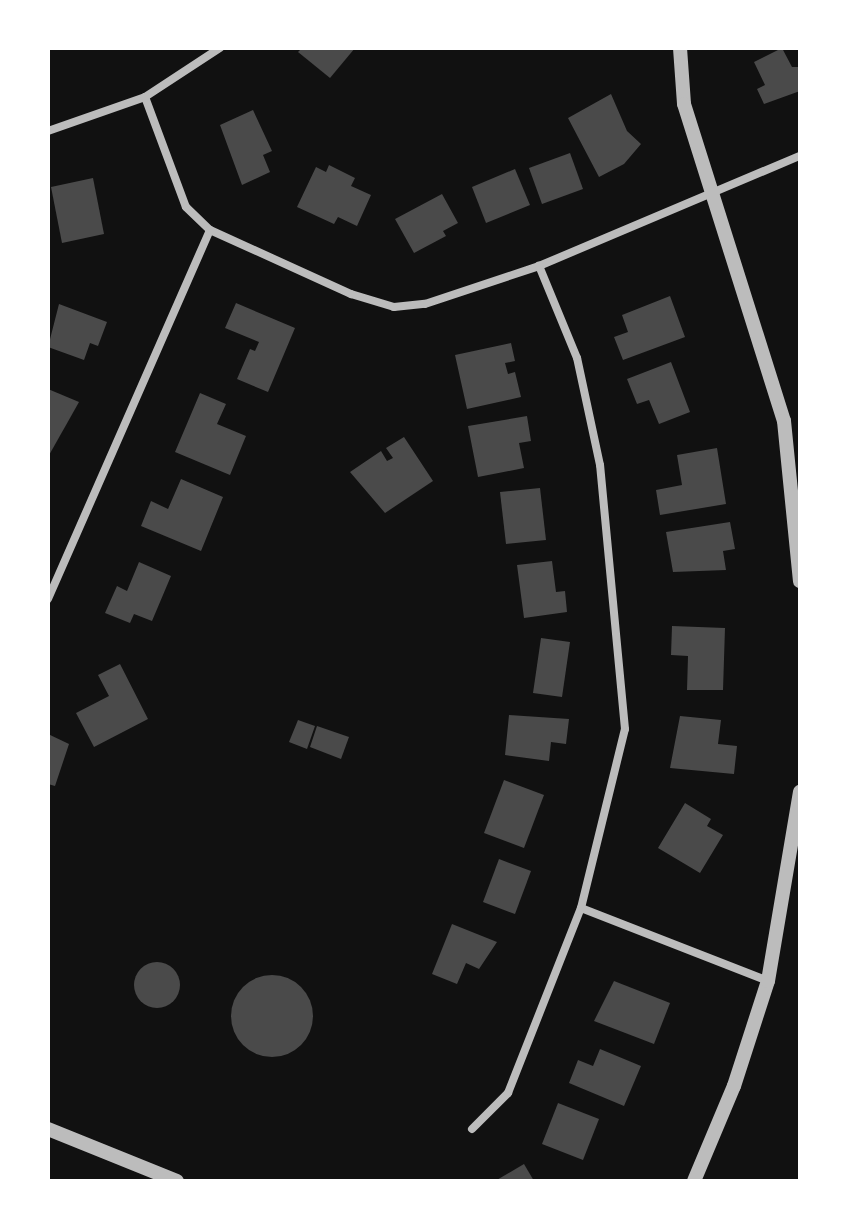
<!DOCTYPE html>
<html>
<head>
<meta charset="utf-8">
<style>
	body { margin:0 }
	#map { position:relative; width:848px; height:1229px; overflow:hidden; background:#111; font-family:"Noto Sans",sans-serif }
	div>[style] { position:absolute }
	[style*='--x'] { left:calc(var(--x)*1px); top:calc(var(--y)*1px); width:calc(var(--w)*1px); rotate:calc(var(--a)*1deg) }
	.building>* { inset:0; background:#4a4a4a }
	.round { border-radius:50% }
	.minor>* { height:8px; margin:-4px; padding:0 4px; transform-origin:4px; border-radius:4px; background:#bcbcbc }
	.tertiary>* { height:14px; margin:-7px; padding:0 7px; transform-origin:7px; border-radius:7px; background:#bcbcbc }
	span { translate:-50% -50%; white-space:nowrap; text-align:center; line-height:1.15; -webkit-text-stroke:6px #fff; paint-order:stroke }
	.frame { position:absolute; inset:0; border:50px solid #fff; pointer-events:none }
</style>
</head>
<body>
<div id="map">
	<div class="building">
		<div style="clip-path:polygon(302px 48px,355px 48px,330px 78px,298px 52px)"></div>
		<div style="clip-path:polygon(782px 48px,792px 67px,800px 67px,800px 91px,764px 104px,757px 89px,765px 85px,754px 62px)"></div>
		<div style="clip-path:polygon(611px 94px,627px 131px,641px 144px,624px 164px,599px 177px,568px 118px)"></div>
		<div style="clip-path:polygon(253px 110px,272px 151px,263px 155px,270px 172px,242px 185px,220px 125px)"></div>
		<div style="clip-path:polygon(570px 153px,583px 189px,542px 204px,529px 168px)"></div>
		<div style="clip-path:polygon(329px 165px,355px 178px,351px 186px,371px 195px,357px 226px,338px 217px,334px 224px,297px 207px,316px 167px,326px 172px)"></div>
		<div style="clip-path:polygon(515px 169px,530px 205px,486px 223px,472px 187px)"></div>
		<div style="clip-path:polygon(93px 178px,104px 234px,62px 243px,51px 187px)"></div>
		<div style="clip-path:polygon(442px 194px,458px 223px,443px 231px,446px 236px,414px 253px,395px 219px)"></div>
		<div style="clip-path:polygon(670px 296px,685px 337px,623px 360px,614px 337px,628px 332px,622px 315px)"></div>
		<div style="clip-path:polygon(236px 303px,295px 328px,268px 392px,237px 379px,250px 349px,255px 351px,259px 342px,225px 328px)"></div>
		<div style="clip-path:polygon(59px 304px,107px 322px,98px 346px,90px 343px,84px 360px,48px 347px)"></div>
		<div style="clip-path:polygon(511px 343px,515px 361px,505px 363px,508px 374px,515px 372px,521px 397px,467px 409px,455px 355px)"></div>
		<div style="clip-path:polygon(671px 362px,690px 412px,659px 424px,649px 400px,637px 404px,627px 379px)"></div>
		<div style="clip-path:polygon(48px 389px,79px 402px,48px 457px)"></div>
		<div style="clip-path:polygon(200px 393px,226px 404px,217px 424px,246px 436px,230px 475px,175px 452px)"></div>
		<div style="clip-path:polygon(527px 416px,531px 441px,519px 443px,524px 468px,478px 477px,468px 426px)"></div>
		<div style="clip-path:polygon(404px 437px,433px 481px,385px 513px,350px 472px,381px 451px,387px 461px,393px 458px,386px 448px)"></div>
		<div style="clip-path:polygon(717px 448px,726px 504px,660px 515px,656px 490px,682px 485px,677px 455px)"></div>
		<div style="clip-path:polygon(181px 479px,223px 497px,201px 551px,141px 526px,151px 501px,168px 509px)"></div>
		<div style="clip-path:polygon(540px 488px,546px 540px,506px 544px,500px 492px)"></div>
		<div style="clip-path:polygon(730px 522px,735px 549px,723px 551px,726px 570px,673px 572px,666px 532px)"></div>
		<div style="clip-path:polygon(552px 561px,556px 592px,565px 591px,567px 612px,524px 618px,517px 565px)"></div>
		<div style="clip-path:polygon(139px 562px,171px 576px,152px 621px,134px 614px,130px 623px,105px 613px,117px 586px,127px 591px)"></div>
		<div style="clip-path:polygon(672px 626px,725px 628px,723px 690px,687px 690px,688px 656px,671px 655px)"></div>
		<div style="clip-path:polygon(541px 638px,570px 642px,562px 697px,533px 693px)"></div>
		<div style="clip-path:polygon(120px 664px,148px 719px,94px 747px,76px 713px,109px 696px,98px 675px)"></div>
		<div style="clip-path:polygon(509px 715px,569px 719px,566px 744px,551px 742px,549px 761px,505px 755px)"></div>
		<div style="clip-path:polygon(680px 716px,721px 720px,718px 744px,737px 746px,734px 774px,670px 768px)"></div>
		<div style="clip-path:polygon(298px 720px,315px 726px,307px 749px,289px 742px)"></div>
		<div style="clip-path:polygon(317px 726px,349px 737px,341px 759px,310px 747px)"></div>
		<div style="clip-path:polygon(48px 734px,69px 744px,55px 786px,48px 784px)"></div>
		<div style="clip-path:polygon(504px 780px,544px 795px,524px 848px,484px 833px)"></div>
		<div style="clip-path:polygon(685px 803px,711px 819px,707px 826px,723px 835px,700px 873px,658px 848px)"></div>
		<div style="clip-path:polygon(499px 859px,531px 871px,515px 914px,483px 902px)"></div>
		<div style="clip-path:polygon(452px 924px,497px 942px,479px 969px,466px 963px,457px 984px,432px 974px)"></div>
		<div class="round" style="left:134px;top:962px;width:46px;height:46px"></div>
		<div class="round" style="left:231px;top:975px;width:82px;height:82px"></div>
		<div style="clip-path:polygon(614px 981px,670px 1003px,654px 1044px,594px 1021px)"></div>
		<div style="clip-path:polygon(600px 1049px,641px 1066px,624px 1106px,569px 1083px,578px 1060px,593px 1066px)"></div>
		<div style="clip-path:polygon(558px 1103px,599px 1119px,583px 1160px,542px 1144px)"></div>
		<div style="clip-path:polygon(524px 1164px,534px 1181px,495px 1181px)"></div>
	</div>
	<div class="minor">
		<div style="--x:145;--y:97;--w:117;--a:69.6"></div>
		<div style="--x:186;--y:207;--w:33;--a:44"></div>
		<div style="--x:210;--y:230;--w:155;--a:24.4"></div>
		<div style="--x:351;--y:294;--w:45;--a:16.8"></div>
		<div style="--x:394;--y:307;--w:31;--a:-6"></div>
		<div style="--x:425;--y:304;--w:120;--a:-18.4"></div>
		<div style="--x:539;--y:266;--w:283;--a:-22.9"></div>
		<div style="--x:48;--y:131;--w:103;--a:-19.3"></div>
		<div style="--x:145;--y:97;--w:90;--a:-33.2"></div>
		<div style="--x:48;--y:599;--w:403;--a:-66.3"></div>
		<div style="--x:581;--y:908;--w:201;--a:21.3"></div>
		<div style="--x:472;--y:1129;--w:51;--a:-45"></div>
		<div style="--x:508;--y:1093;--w:199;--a:-68.5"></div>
		<div style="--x:581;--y:908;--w:184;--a:-76.2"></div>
		<div style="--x:625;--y:729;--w:265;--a:-95.4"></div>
		<div style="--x:600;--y:465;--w:109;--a:-102.1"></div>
		<div style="--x:577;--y:358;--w:100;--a:-112.4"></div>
	</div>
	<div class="tertiary">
		<div style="--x:680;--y:48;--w:56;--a:85.9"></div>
		<div style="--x:684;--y:104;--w:332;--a:72.5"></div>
		<div style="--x:784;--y:421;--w:161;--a:84.3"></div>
		<div style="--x:48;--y:1129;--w:139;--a:22"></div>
		<div style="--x:694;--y:1181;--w:103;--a:-67.2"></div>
		<div style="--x:734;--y:1086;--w:110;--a:-72.1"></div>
		<div style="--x:768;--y:981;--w:192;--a:-80.4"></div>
	</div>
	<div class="frame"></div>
</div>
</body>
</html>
